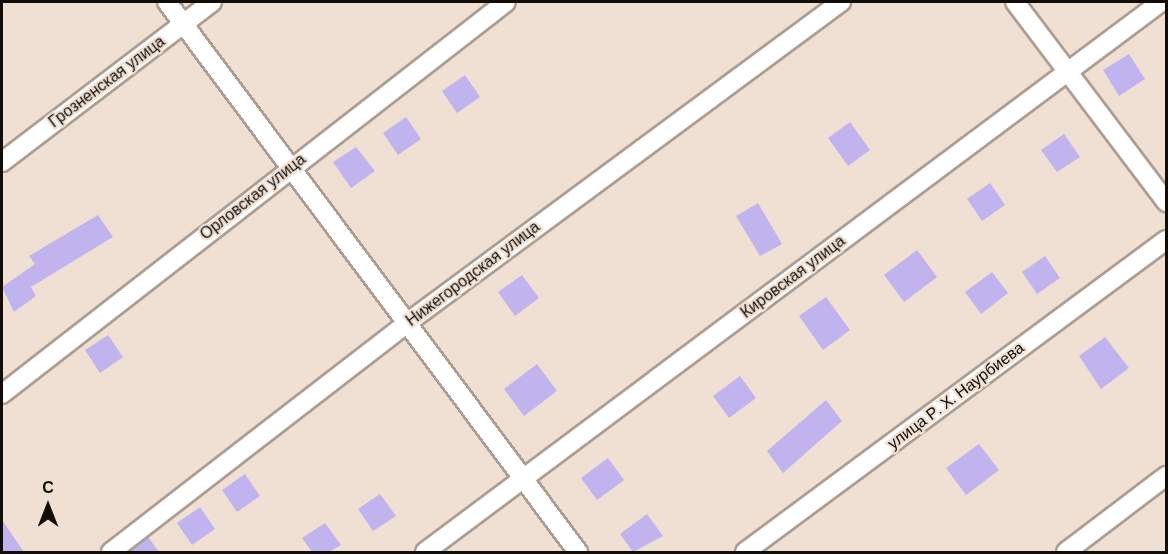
<!DOCTYPE html>
<html>
<head>
<meta charset="utf-8">
<style>
	body { margin:0 }
	#map { position:relative; width:1168px; height:554px; overflow:hidden; background:#efe0d3; font-family:"DM Sans",sans-serif }
	div>[style] { position:absolute }
	[style*='--x'] { left:calc(var(--x)*1px); top:calc(var(--y)*1px); width:calc(var(--w)*1px); rotate:calc(var(--a)*1deg) }
	.building>* { inset:0; background:#c1b3ee }
	.roads { filter:drop-shadow(2px 0 #ac9e92) drop-shadow(-2px 0 #ac9e92) drop-shadow(0 2px #ac9e92) drop-shadow(0 -2px #ac9e92) }
	.minor>* { height:18px; margin:-9px; padding:0 9px; transform-origin:9px; border-radius:9px; background:#fff }
	span { translate:-50% -50%; white-space:nowrap; text-align:center; line-height:1.15; -webkit-text-stroke:4.5px #efe0d3; paint-order:stroke }
	.street-label { font-size:16px; color:#120d08 }
	.frame { position:absolute; inset:0; border:3px solid #120d08; pointer-events:none }
	.north { position:absolute; left:18px; top:476px; width:60px; height:60px; -webkit-text-stroke:4px #efe0d3; paint-order:stroke; rotate:0deg; font-size:16px; font-weight:700; line-height:24px; text-align:center; color:#120d08 }
	.north::after { content:''; display:block; margin:auto; width:21px; height:27px; background:#120d08; clip-path:polygon(50% 0,100% 100%,50% 72%,0 100%) }
</style>
</head>
<body>
<div id="map">
	<div class="building">
		<div style="clip-path:polygon(1129px 54px,1145px 79px,1119px 96px,1103px 70px)"></div>
		<div style="clip-path:polygon(465px 75px,480px 97px,457px 113px,442px 91px)"></div>
		<div style="clip-path:polygon(406px 117px,421px 139px,398px 155px,383px 133px)"></div>
		<div style="clip-path:polygon(850px 122px,870px 150px,848px 166px,828px 138px)"></div>
		<div style="clip-path:polygon(1064px 134px,1080px 157px,1057px 172px,1041px 150px)"></div>
		<div style="clip-path:polygon(356px 147px,375px 171px,351px 188px,333px 162px)"></div>
		<div style="clip-path:polygon(990px 183px,1005px 205px,982px 221px,967px 199px)"></div>
		<div style="clip-path:polygon(758px 203px,782px 244px,760px 256px,736px 216px)"></div>
		<div style="clip-path:polygon(98px 215px,113px 237px,31px 287px,36px 296px,14px 312px,2px 287px,35px 264px,29px 256px)"></div>
		<div style="clip-path:polygon(917px 250px,937px 277px,904px 302px,884px 275px)"></div>
		<div style="clip-path:polygon(1045px 256px,1060px 278px,1037px 294px,1022px 272px)"></div>
		<div style="clip-path:polygon(992px 272px,1008px 293px,981px 314px,965px 292px)"></div>
		<div style="clip-path:polygon(522px 275px,539px 298px,515px 316px,498px 292px)"></div>
		<div style="clip-path:polygon(826px 297px,850px 330px,823px 350px,799px 316px)"></div>
		<div style="clip-path:polygon(108px 335px,123px 357px,100px 373px,85px 350px)"></div>
		<div style="clip-path:polygon(1105px 337px,1129px 368px,1101px 389px,1079px 356px)"></div>
		<div style="clip-path:polygon(537px 364px,557px 391px,524px 416px,504px 389px)"></div>
		<div style="clip-path:polygon(740px 376px,756px 398px,729px 418px,713px 396px)"></div>
		<div style="clip-path:polygon(826px 400px,842px 421px,783px 473px,767px 451px)"></div>
		<div style="clip-path:polygon(979px 444px,999px 470px,966px 495px,946px 468px)"></div>
		<div style="clip-path:polygon(608px 458px,624px 480px,597px 500px,581px 478px)"></div>
		<div style="clip-path:polygon(245px 474px,260px 496px,237px 512px,222px 490px)"></div>
		<div style="clip-path:polygon(380px 494px,396px 516px,373px 531px,358px 509px)"></div>
		<div style="clip-path:polygon(200px 507px,215px 529px,192px 545px,177px 523px)"></div>
		<div style="clip-path:polygon(647px 514px,663px 536px,633px 552px,620px 534px)"></div>
		<div style="clip-path:polygon(2px 520px,24px 552px,2px 552px)"></div>
		<div style="clip-path:polygon(325px 523px,341px 545px,329px 552px,312px 552px,302px 538px)"></div>
		<div style="clip-path:polygon(148px 537px,159px 552px,129px 552px)"></div>
	</div>
	<div class="roads">
		<div class="minor">
			<div style="--x:167;--y:2;--w:687;--a:53.23"></div>
			<div style="--x:1015;--y:2;--w:251;--a:52.9"></div>
			<div style="--x:2;--y:162;--w:264;--a:-37.3"></div>
			<div style="--x:2;--y:394;--w:638;--a:-37.87"></div>
			<div style="--x:111;--y:552;--w:374;--a:-37.7"></div>
			<div style="--x:407;--y:323;--w:540;--a:-36.49"></div>
			<div style="--x:425;--y:552;--w:919;--a:-36.77"></div>
			<div style="--x:745;--y:552;--w:524;--a:-36.54"></div>
			<div style="--x:1066;--y:552;--w:126;--a:-37.2"></div>
		</div>
	</div>
	<div class="street-label">
		<span style="left:107px;top:82px;rotate:-37deg">Грозненская улица</span>
		<span style="left:253px;top:197px;rotate:-38deg">Орловская улица</span>
		<span style="left:473px;top:274px;rotate:-37deg">Нижегородская улица</span>
		<span style="left:793px;top:277px;rotate:-37deg">Кировская улица</span>
		<span style="left:956px;top:396px;rotate:-37deg">улица Р. Х. Наурбиева</span>
	</div>
	<div class="frame"></div>
	<div class="north">С</div>
</div>
</body>
</html>
